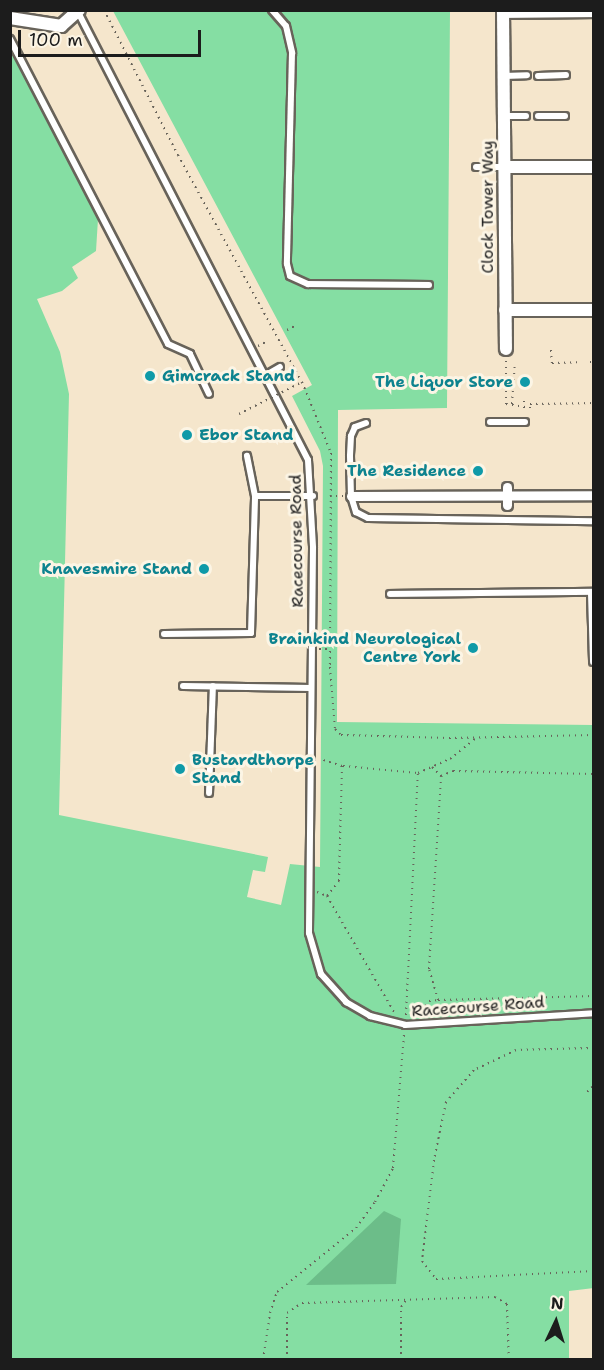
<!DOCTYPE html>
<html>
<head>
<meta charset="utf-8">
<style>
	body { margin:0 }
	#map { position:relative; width:604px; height:1370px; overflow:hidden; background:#f5e6cc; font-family:"Shantell Sans",sans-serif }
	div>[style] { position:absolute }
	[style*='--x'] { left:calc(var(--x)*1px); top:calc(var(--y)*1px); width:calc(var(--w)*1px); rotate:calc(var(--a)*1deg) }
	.green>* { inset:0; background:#85dea3 }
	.forest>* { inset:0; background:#6cbd89 }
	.path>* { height:2px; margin-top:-1px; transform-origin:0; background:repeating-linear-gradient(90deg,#68635a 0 1.5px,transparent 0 6px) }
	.roads { filter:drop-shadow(2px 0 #68635a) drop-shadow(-2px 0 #68635a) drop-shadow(0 2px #68635a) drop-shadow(0 -2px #68635a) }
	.service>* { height:6px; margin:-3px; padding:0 3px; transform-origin:3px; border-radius:3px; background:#fff }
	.pedestrian>* { height:9px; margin:-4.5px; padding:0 4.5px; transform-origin:4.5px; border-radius:4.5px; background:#fff }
	.minor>* { height:12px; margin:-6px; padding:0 6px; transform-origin:6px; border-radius:6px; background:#fff }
	.path-bridge>* { height:2px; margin-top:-1px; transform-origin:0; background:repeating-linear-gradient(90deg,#68635a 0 1.5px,transparent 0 6px) }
	.dots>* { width:16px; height:16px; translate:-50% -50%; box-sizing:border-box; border:3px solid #fcf5e5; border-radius:50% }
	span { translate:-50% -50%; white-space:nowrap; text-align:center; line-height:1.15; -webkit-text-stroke:6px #fcf5e5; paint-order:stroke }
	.street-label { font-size:16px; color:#1c1c1c }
	.culture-label { font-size:16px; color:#0d838f; font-weight:700 }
	.left { translate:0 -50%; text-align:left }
	.right { translate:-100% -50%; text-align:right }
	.frame { position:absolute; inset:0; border:12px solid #1c1c1c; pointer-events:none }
	.north { position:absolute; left:526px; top:1292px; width:60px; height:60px; -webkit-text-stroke:4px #fcf5e5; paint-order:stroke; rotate:4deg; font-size:16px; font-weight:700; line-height:24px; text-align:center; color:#1c1c1c }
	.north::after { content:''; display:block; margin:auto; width:21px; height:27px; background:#1c1c1c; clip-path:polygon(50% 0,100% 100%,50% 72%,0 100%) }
	.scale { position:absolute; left:18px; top:30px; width:183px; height:27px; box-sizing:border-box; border:3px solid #1c1c1c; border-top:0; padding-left:8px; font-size:18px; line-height:21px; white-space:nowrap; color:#1c1c1c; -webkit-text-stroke:4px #fcf5e5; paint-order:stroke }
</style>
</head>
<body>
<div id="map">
	<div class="green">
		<div style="clip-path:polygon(113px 11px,450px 11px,447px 408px,338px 410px,337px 722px,593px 725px,594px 1288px,569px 1291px,569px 1359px,11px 1359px,10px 44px,98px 219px,96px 251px,72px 267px,78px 278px,62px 291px,37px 299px,60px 352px,69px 394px,59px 815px,268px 857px,265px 872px,253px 870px,247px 897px,281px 905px,290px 864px,320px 867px,323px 466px,320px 451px,292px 396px,312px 385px)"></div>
	</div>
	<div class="forest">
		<div style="clip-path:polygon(384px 1211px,401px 1219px,396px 1284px,306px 1285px)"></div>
	</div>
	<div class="path">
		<div style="--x:104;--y:10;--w:163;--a:63"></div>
		<div style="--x:178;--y:155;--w:259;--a:61.4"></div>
		<div style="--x:302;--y:382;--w:77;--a:67.8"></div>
		<div style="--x:331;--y:453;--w:214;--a:90.3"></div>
		<div style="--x:330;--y:667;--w:62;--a:85.4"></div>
		<div style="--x:335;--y:729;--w:8;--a:45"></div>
		<div style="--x:341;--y:735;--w:108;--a:1.6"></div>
		<div style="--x:449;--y:738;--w:145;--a:-1.2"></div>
		<div style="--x:287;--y:330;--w:11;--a:-27"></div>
		<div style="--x:258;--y:346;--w:11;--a:-27"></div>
		<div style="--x:551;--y:350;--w:13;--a:86"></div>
		<div style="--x:552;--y:363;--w:25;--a:-2"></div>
		<div style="--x:506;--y:361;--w:43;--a:90"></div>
		<div style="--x:506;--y:404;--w:24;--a:9"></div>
		<div style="--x:530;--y:408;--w:4;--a:-90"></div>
		<div style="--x:530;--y:404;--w:64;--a:-0.9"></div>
		<div style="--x:590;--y:362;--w:4;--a:0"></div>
		<div style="--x:512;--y:404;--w:39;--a:-86"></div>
		<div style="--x:524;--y:408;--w:10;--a:-90"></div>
		<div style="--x:330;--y:496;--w:13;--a:0"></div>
		<div style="--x:319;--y:649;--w:12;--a:0"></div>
		<div style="--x:343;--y:766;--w:75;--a:5.3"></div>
		<div style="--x:432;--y:767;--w:13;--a:45"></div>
		<div style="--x:317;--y:892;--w:11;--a:22"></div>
		<div style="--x:327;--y:896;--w:19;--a:-51"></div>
		<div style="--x:339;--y:881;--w:115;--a:-88.5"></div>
		<div style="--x:342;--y:766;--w:23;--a:-162"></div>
		<div style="--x:327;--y:896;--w:134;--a:60"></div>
		<div style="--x:438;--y:1000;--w:32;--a:-106"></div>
		<div style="--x:429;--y:969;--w:193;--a:-86.4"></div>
		<div style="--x:441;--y:776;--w:13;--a:-23"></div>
		<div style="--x:453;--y:771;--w:141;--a:1.2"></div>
		<div style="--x:406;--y:1015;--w:242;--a:-87.2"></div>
		<div style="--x:418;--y:773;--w:35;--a:-24"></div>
		<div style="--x:450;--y:759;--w:32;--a:-39"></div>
		<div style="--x:418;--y:1015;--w:18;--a:-52"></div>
		<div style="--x:429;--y:1001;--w:9;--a:-6"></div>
		<div style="--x:438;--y:1000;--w:156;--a:-1.5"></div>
		<div style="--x:594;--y:1048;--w:78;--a:178.5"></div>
		<div style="--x:516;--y:1050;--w:47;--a:154.5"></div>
		<div style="--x:474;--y:1070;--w:43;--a:131.2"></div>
		<div style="--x:446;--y:1102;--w:59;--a:101.7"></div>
		<div style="--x:434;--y:1160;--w:102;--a:96.8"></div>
		<div style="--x:422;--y:1261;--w:23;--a:52"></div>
		<div style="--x:436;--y:1279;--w:158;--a:-2.9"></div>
		<div style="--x:587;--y:1092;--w:10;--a:-45"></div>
		<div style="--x:263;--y:1360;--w:48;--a:-81.5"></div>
		<div style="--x:270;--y:1313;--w:22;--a:-72"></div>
		<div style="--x:277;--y:1292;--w:102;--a:-39"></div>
		<div style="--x:356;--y:1228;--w:32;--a:-54"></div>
		<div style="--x:375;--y:1202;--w:38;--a:-62"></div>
		<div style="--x:393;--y:1168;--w:135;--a:-85.3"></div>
		<div style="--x:287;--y:1360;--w:47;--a:-90"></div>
		<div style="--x:287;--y:1313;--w:18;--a:-34"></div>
		<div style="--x:302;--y:1303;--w:193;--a:-1.8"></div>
		<div style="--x:495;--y:1297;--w:14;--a:30"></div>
		<div style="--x:507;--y:1304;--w:56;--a:88"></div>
		<div style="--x:401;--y:1360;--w:53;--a:-90"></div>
		<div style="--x:401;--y:1307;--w:10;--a:-53"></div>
	</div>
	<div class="roads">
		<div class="service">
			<div style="--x:272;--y:10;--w:21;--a:49"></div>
			<div style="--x:286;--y:26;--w:28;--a:77"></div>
			<div style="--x:292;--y:53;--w:211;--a:91.4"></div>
			<div style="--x:287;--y:264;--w:12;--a:76"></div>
			<div style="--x:290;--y:276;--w:20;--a:24"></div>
			<div style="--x:308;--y:284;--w:121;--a:0.5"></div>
			<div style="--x:79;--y:14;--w:501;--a:62.82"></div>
			<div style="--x:308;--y:460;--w:88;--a:86.7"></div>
			<div style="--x:313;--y:548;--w:385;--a:90.6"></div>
			<div style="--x:309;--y:933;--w:43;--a:73.7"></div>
			<div style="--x:321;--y:974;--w:38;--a:48"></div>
			<div style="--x:346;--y:1002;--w:28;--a:30"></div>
			<div style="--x:370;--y:1016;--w:36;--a:14"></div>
			<div style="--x:405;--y:1025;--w:189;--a:-3.6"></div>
			<div style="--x:10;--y:39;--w:343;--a:62.6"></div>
			<div style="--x:168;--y:344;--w:24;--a:24"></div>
			<div style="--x:190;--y:354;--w:44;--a:64.6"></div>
			<div style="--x:504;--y:76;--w:23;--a:-2"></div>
			<div style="--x:538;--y:76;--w:28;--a:-2"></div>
			<div style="--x:504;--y:116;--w:22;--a:0"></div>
			<div style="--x:538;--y:116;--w:27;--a:0"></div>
			<div style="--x:476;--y:167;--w:28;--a:0"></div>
			<div style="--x:266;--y:375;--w:16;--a:-30"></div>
			<div style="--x:490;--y:422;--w:35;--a:0"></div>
			<div style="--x:366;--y:423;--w:12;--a:160"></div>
			<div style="--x:355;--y:427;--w:10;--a:114"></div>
			<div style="--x:351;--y:436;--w:20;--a:93"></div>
			<div style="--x:350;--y:456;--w:40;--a:88.6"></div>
			<div style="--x:351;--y:496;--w:17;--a:73"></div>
			<div style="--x:356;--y:512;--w:13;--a:27"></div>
			<div style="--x:368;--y:518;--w:226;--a:0.8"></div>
			<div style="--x:255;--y:496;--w:58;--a:0"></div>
			<div style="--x:591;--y:593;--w:69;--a:88.3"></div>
			<div style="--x:390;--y:594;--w:204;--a:-0.6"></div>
			<div style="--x:164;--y:634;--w:87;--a:-0.7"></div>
			<div style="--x:251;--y:633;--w:137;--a:-88.3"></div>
			<div style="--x:255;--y:496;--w:41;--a:-101.3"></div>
			<div style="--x:183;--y:686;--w:128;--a:0.9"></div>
			<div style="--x:209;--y:793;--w:107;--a:-87.9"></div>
		</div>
		<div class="pedestrian">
			<div style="--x:351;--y:496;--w:243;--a:-0.2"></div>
			<div style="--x:507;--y:505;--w:18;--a:-90"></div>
		</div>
		<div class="minor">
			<div style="--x:503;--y:10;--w:339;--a:89.5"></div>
			<div style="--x:503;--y:12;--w:91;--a:-0.6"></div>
			<div style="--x:10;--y:18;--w:52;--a:8.9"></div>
			<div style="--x:61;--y:26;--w:24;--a:-42"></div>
			<div style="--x:505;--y:167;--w:89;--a:0"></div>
			<div style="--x:505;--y:310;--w:89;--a:0"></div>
		</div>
	</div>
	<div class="path-bridge">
		<div style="--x:239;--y:414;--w:71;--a:-26.9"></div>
	</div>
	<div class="dots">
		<div style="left:150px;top:376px;background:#0f9aa8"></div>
		<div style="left:525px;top:382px;background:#0f9aa8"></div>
		<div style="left:187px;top:435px;background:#0f9aa8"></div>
		<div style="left:478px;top:471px;background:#0f9aa8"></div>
		<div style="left:204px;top:569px;background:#0f9aa8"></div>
		<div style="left:473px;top:648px;background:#0f9aa8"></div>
		<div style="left:180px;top:769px;background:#0f9aa8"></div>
	</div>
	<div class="street-label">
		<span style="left:488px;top:207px;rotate:-90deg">Clock Tower Way</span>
		<span style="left:297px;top:541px;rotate:-91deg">Racecourse Road</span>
		<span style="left:478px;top:1007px;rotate:-4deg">Racecourse Road</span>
	</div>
	<div class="culture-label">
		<span class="left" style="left:162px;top:376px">Gimcrack Stand</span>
		<span class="right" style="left:513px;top:382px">The Liquor Store</span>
		<span class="left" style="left:199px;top:435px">Ebor Stand</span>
		<span class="right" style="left:466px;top:471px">The Residence</span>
		<span class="right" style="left:192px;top:569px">Knavesmire Stand</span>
		<span class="right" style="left:461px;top:648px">Brainkind Neurological<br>Centre York</span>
		<span class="left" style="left:192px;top:769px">Bustardthorpe<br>Stand</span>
	</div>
	<div class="frame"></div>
	<div class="north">N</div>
	<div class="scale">100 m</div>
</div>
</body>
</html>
